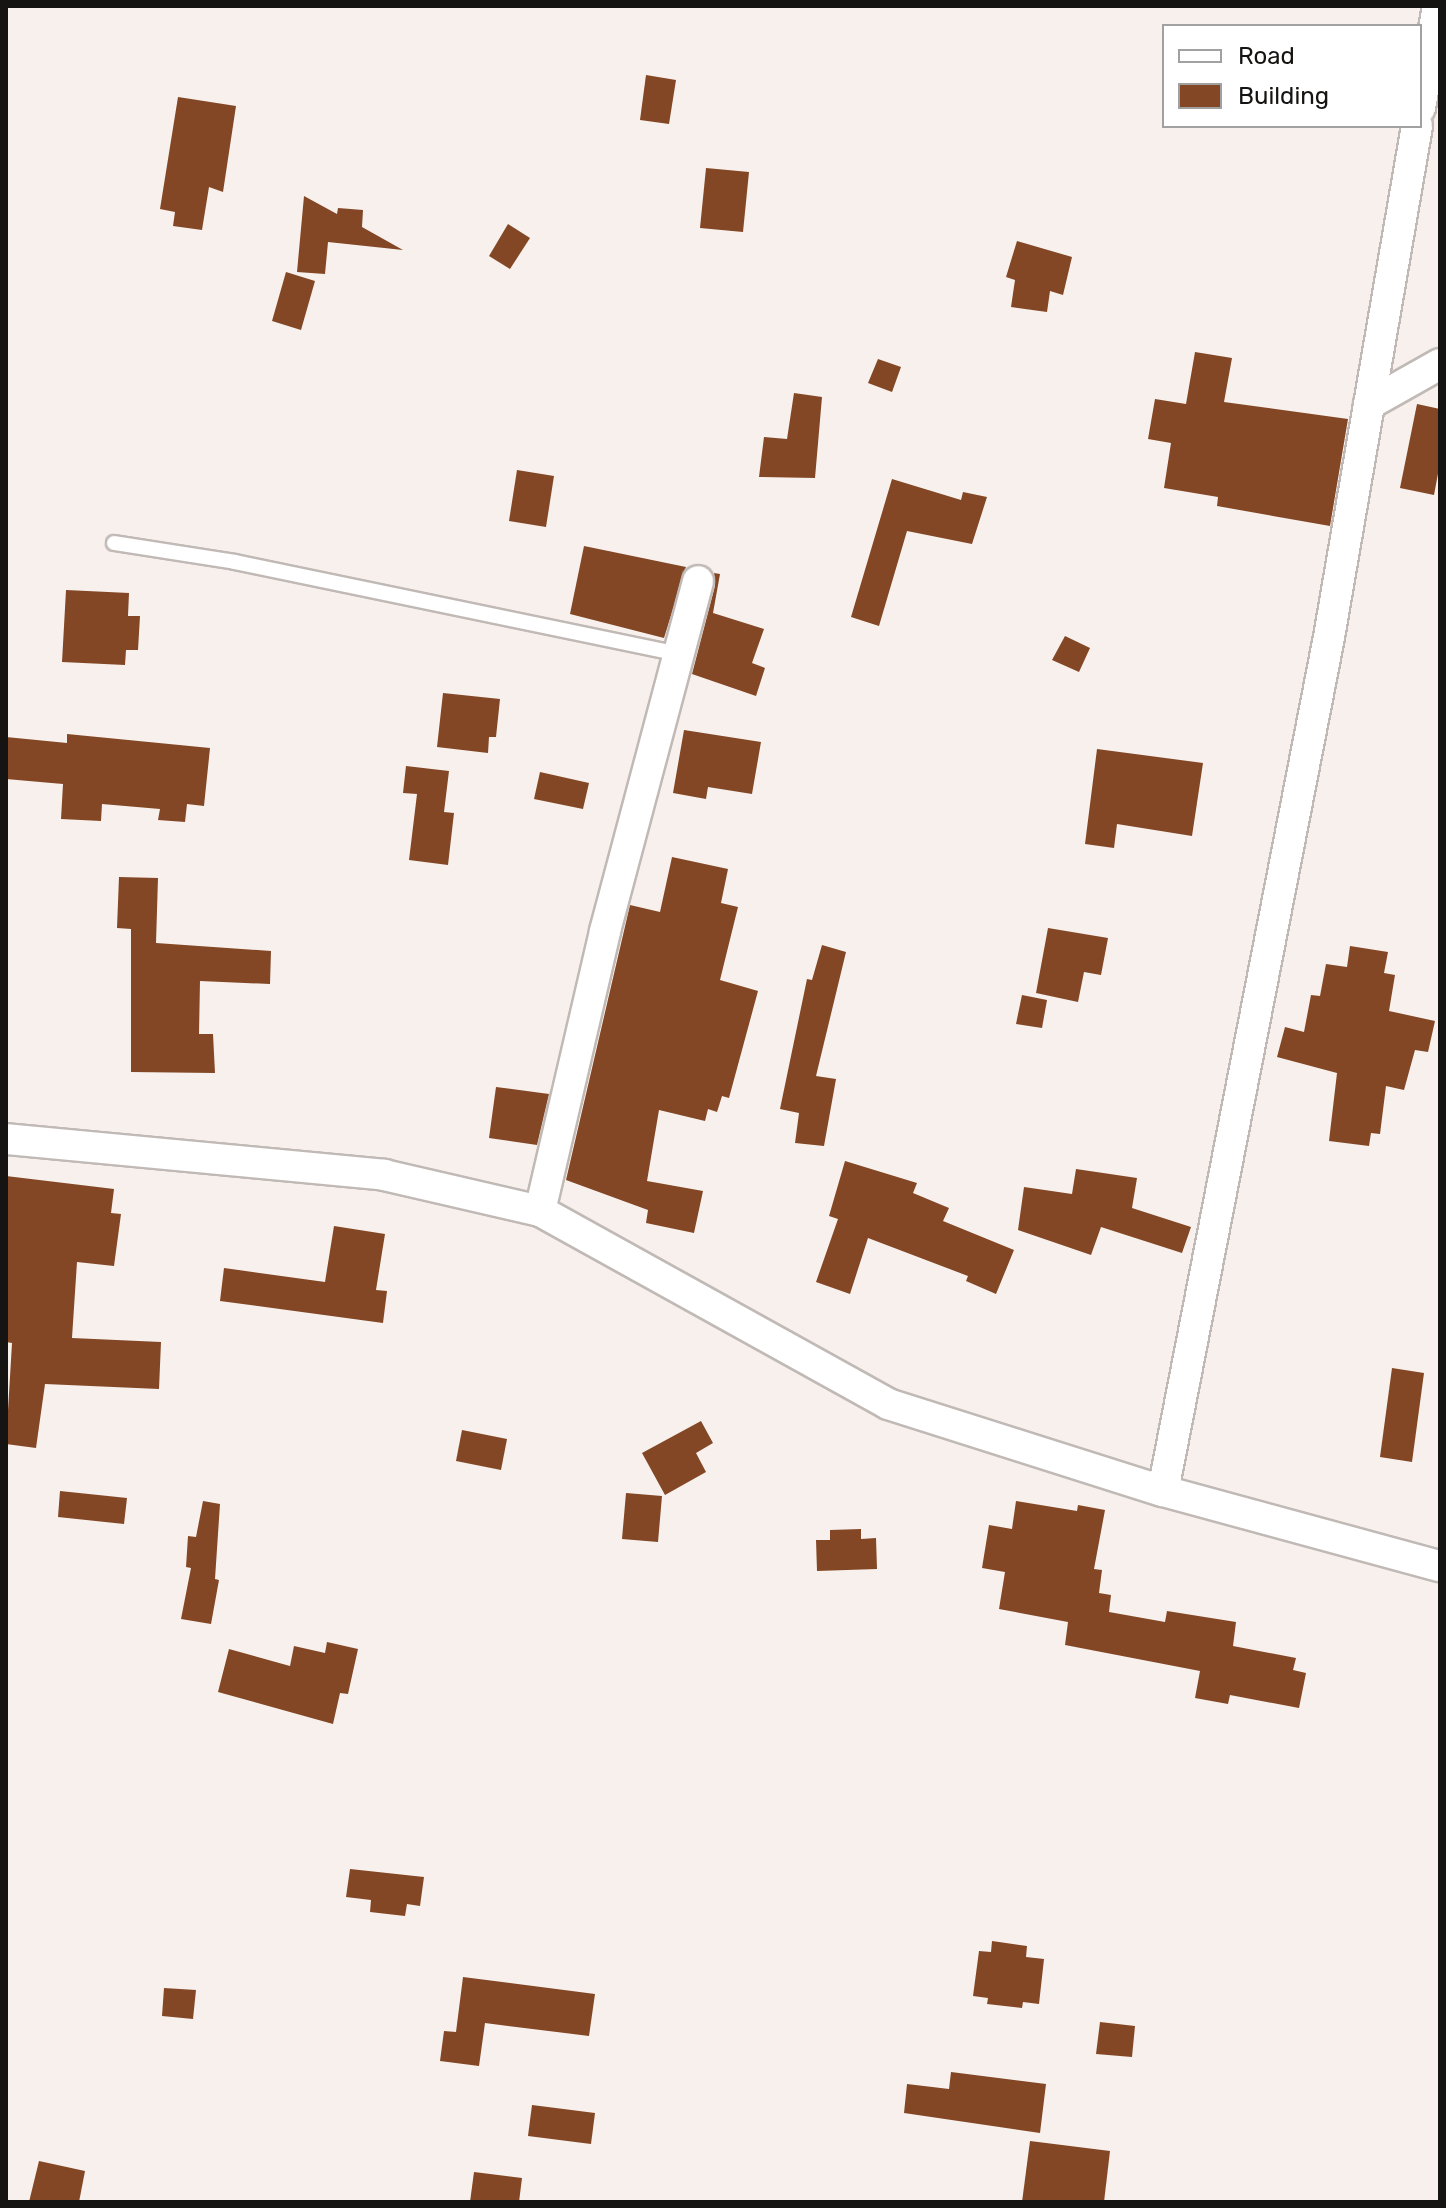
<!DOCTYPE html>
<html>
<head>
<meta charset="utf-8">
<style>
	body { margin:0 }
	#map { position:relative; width:1446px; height:2208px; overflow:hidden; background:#f7f0ec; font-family:Rubik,sans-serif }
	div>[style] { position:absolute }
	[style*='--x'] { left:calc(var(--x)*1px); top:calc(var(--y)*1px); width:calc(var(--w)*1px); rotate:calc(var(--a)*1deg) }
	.building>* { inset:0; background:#834725 }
	.roads { filter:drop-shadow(2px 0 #c0b9b5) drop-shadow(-2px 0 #c0b9b5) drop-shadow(0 2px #c0b9b5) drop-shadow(0 -2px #c0b9b5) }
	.lane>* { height:14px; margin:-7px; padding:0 7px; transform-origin:7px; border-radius:7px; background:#fff }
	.street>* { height:30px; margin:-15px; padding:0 15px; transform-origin:15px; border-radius:15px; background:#fff }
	span { translate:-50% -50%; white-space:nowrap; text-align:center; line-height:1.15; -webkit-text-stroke:8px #fff; paint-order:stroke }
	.frame { position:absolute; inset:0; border:8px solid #161413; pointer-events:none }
	.legend { position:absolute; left:1162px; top:24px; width:260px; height:104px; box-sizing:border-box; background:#fff; border:2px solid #a2a1a1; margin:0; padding:10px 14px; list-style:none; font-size:24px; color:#161413 }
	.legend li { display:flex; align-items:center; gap:16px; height:40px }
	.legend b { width:40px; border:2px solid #a2a1a1 }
</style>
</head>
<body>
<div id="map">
	<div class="building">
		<div style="clip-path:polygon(646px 75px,676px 80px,669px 124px,640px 120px)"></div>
		<div style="clip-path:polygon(178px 97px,236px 106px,223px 192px,209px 187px,202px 230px,173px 226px,175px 212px,160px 209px)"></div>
		<div style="clip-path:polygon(706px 168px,749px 172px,743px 232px,700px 228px)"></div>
		<div style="clip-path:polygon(304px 196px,337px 214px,338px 208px,363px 210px,362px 227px,403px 250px,328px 242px,325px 274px,297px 272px)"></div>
		<div style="clip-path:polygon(508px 224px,530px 238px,510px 269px,489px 256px)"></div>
		<div style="clip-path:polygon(1017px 241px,1072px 257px,1063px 295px,1050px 291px,1047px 312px,1011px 307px,1015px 280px,1006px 277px)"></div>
		<div style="clip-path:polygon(286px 272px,315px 281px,301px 330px,272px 321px)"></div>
		<div style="clip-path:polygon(1195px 352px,1232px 358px,1224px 402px,1348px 419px,1330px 526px,1217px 506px,1218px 497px,1164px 488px,1171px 443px,1148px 439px,1155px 399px,1186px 404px)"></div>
		<div style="clip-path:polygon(878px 359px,901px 367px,892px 392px,868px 383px)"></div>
		<div style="clip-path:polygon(794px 393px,822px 397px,815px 478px,759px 477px,764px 437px,787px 439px)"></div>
		<div style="clip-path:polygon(1417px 404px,1440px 409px,1440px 463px,1434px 495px,1400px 488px)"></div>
		<div style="clip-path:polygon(517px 470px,554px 476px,546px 527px,509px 521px)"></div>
		<div style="clip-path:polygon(892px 479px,961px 500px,963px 492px,987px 497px,972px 544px,907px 531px,879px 626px,851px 617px)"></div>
		<div style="clip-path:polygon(584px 546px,686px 567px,664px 638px,570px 614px)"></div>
		<div style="clip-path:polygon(714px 573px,720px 574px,713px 613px,764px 629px,752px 663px,765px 668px,756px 696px,692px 674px,715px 586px)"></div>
		<div style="clip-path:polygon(66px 590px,129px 593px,128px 616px,140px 616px,138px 650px,126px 650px,125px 665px,62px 662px)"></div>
		<div style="clip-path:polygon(1065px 636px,1090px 648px,1079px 672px,1052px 660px)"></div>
		<div style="clip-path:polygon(443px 693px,500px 699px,496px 737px,489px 737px,488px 753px,437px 747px)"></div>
		<div style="clip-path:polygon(684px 730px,761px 742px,752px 794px,708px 787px,706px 799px,673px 793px)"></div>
		<div style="clip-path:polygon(67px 734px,210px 748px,204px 806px,187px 804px,185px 822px,158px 820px,160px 809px,102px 804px,101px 821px,61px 819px,63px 784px,6px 779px,6px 737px,67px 743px)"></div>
		<div style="clip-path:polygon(1097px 749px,1203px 763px,1192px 836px,1117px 824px,1114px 848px,1085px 844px)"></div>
		<div style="clip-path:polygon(406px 766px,449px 771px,444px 812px,454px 813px,448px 865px,409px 860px,417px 794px,403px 793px)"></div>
		<div style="clip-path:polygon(540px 772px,589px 783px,583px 809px,534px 799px)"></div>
		<div style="clip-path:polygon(672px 857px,728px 869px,721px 903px,738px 907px,720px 980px,758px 991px,729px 1098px,722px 1096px,717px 1112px,708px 1109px,705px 1121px,659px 1110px,647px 1181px,703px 1191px,694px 1233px,646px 1223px,648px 1210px,566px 1180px,630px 905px,660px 912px)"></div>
		<div style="clip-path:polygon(119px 877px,158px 878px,156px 943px,271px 951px,270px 984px,200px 981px,199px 1034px,213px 1034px,215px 1073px,131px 1072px,131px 929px,117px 928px)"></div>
		<div style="clip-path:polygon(1048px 928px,1108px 938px,1101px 975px,1084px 972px,1078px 1002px,1036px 993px)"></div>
		<div style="clip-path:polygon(822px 945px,846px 952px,816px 1076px,836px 1079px,824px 1146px,795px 1143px,799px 1113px,780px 1109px,807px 979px,812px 980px)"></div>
		<div style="clip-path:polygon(1350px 946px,1388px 952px,1384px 973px,1395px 975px,1389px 1011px,1435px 1021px,1428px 1052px,1415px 1050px,1404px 1090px,1386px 1086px,1380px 1134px,1371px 1133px,1369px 1146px,1329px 1141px,1337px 1073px,1277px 1057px,1285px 1027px,1304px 1032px,1311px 995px,1320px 996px,1326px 964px,1347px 967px)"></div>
		<div style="clip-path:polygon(1022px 995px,1047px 1000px,1042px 1028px,1016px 1024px)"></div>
		<div style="clip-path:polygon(496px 1087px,549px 1094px,537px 1145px,489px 1138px)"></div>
		<div style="clip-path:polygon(845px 1161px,917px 1183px,913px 1193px,949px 1208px,943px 1221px,1014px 1250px,996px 1294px,966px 1281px,968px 1276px,868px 1238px,850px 1294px,816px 1282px,838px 1219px,829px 1216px)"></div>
		<div style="clip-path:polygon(1076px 1169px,1137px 1178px,1132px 1208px,1191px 1227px,1182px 1253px,1101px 1227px,1091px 1255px,1018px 1230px,1024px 1187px,1072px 1194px)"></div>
		<div style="clip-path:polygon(6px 1176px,114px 1189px,111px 1213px,121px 1214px,114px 1266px,77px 1262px,72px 1338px,161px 1342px,159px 1389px,45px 1384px,36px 1448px,6px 1444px,12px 1343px,6px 1342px)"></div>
		<div style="clip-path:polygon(334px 1226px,385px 1234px,376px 1290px,387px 1291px,383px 1323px,220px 1301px,224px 1268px,325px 1282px)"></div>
		<div style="clip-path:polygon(1392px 1368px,1424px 1373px,1412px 1462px,1380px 1457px)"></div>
		<div style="clip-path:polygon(701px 1421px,713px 1443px,696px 1453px,706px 1472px,665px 1495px,642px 1453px)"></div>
		<div style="clip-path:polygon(462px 1430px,507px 1439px,501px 1470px,456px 1461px)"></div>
		<div style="clip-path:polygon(60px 1491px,127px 1498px,124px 1524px,58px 1517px)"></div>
		<div style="clip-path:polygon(626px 1493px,662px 1496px,658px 1542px,622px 1539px)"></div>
		<div style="clip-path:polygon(203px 1501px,220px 1504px,215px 1579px,219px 1580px,211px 1624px,181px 1619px,191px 1568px,186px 1567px,188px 1536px,196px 1537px)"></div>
		<div style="clip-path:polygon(1016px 1501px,1077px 1511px,1078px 1505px,1105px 1510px,1094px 1569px,1102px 1570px,1099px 1593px,1111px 1595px,1109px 1612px,1165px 1622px,1167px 1611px,1236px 1622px,1233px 1646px,1296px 1658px,1293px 1670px,1306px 1673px,1299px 1708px,1230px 1695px,1228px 1704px,1195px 1698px,1200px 1671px,1065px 1645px,1068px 1622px,999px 1609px,1005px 1572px,982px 1568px,989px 1525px,1012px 1529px)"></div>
		<div style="clip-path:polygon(861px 1529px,861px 1539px,876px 1538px,877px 1569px,817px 1571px,816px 1540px,830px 1540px,830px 1530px)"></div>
		<div style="clip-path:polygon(327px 1642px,358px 1649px,348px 1694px,340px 1693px,333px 1724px,218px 1692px,229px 1649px,290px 1666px,294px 1646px,325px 1653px)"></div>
		<div style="clip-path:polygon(350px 1869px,424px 1877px,420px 1906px,407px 1904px,405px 1916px,370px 1912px,371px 1900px,346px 1897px)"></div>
		<div style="clip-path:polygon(992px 1941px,1027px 1946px,1026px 1957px,1044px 1959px,1039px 2004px,1023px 2002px,1022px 2008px,987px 2004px,988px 1998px,973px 1996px,979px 1951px,991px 1952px)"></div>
		<div style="clip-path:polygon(463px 1977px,595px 1994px,589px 2036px,485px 2023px,479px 2066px,440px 2061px,444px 2031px,456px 2032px)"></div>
		<div style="clip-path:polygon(164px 1988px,196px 1990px,193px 2019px,162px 2016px)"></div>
		<div style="clip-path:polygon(1100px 2022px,1135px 2026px,1132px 2057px,1096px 2054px)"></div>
		<div style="clip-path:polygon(951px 2072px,1046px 2084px,1040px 2133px,904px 2113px,907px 2084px,949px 2089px)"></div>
		<div style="clip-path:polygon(532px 2105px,595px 2113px,591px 2144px,528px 2136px)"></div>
		<div style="clip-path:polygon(1030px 2141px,1110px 2151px,1104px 2202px,1022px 2202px)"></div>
		<div style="clip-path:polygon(39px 2161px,85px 2171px,79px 2202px,29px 2202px)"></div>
		<div style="clip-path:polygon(474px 2172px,522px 2178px,519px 2202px,470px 2202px)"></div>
	</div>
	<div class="roads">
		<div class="lane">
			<div style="--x:114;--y:543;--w:122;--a:8.9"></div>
			<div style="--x:235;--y:562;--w:452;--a:11.7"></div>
		</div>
		<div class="street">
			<div style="--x:1420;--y:108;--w:104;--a:-80"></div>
			<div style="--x:1369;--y:404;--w:81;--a:-29.4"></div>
			<div style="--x:6;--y:1139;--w:380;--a:5.4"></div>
			<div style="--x:384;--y:1175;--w:160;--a:13"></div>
			<div style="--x:540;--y:1211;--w:398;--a:29"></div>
			<div style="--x:888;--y:1404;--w:288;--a:17.6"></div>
			<div style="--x:1163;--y:1491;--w:287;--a:15.2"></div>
			<div style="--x:540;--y:1211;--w:287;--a:-76.9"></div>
			<div style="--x:605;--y:931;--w:362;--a:-75.1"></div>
			<div style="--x:1163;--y:1491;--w:870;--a:-79"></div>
			<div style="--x:1329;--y:637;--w:519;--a:-80.23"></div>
		</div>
	</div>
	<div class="frame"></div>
	<ul class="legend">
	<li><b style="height:10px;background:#fff"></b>Road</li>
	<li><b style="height:22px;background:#834725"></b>Building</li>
	</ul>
</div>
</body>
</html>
